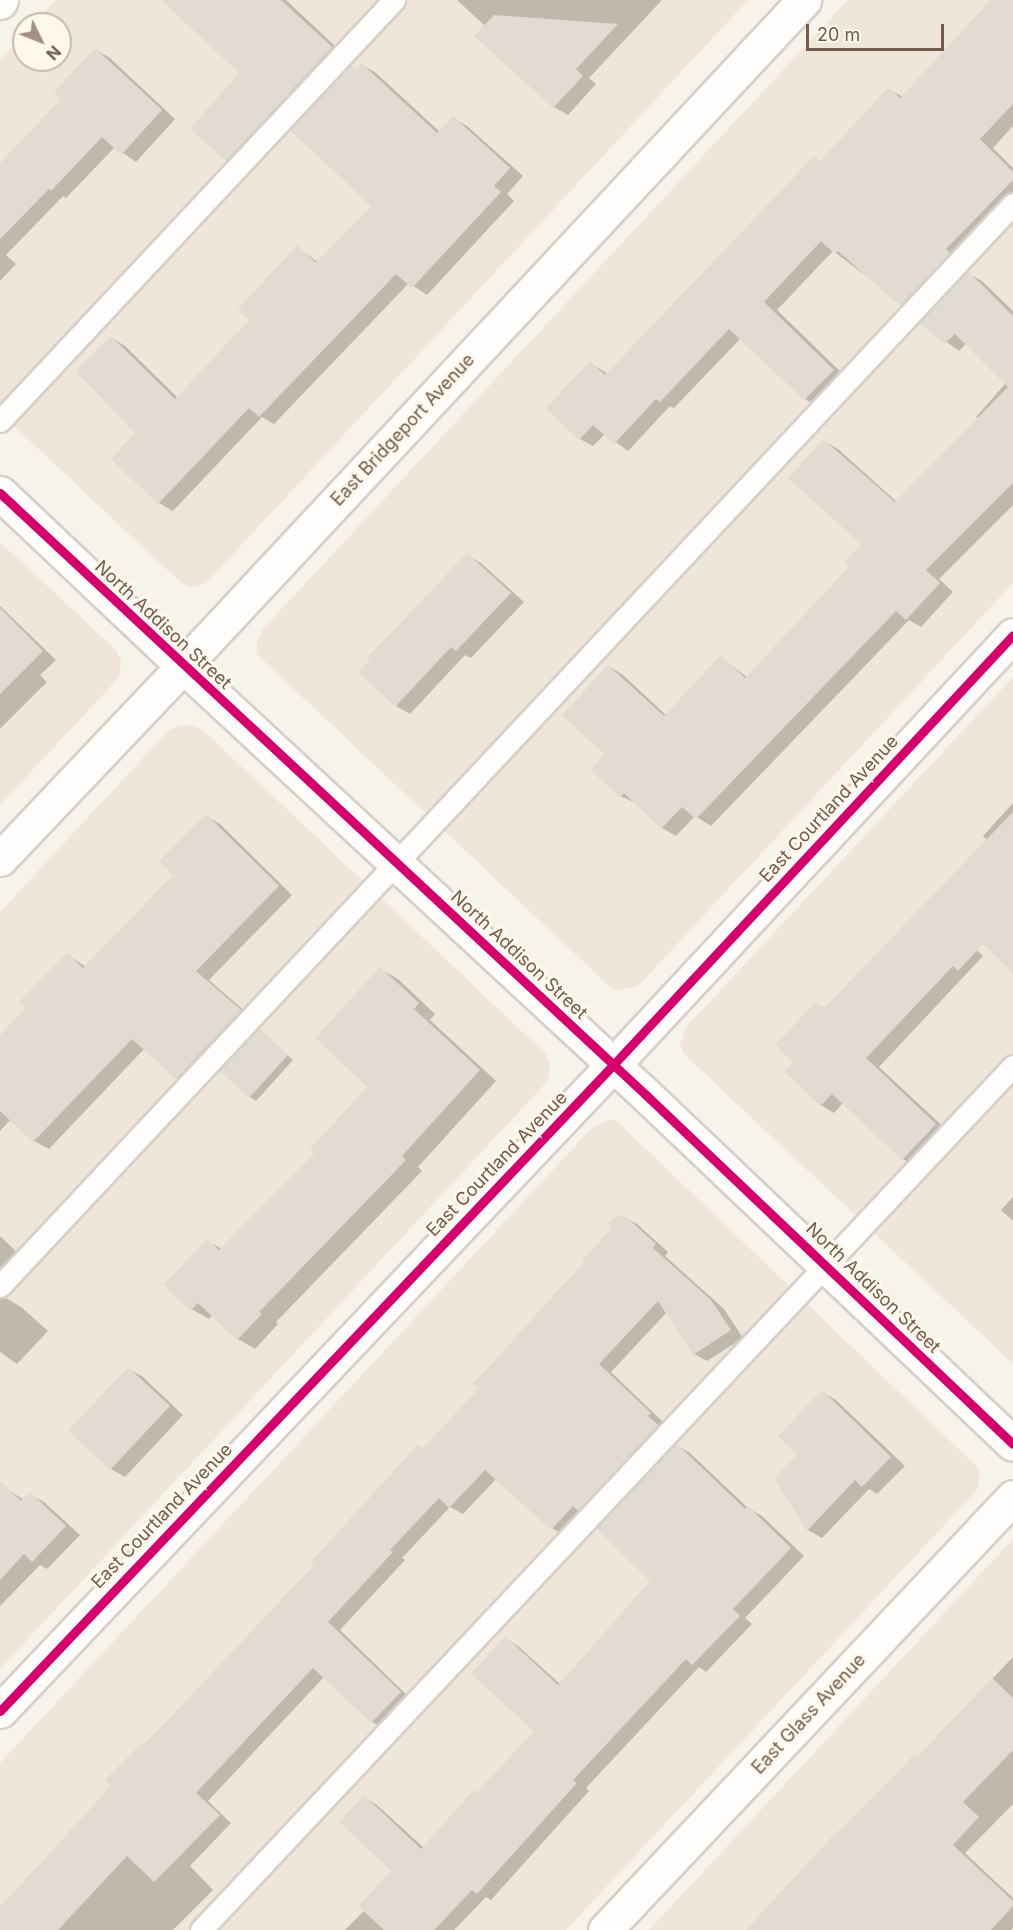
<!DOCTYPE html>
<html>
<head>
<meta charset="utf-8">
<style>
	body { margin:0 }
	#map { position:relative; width:1013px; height:1930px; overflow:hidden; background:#f6f3eb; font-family:Inter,sans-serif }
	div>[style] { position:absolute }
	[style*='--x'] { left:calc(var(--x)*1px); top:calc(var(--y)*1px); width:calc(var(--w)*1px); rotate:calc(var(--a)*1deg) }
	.residential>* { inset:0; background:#efe6d9 }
	.shadow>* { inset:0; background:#0003 }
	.building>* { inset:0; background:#e3dbd2 }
	.roads { filter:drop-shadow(2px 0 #d6d0c9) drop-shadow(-2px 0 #d6d0c9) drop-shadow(0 2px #d6d0c9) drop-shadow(0 -2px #d6d0c9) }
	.service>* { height:21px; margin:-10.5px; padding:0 10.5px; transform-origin:10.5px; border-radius:10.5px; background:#fefdfc }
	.minor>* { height:33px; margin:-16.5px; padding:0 16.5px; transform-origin:16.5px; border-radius:16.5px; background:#fefdfc }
	.tertiary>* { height:33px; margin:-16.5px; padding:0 16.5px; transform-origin:16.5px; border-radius:16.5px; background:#fefdfc }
	.cycleway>* { height:9px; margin:-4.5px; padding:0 4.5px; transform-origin:4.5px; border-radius:4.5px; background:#d6006c }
	span { translate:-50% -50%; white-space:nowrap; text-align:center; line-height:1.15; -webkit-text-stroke:6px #fef8ec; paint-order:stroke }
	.street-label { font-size:18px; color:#745b4c }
	.north { position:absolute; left:12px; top:12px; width:60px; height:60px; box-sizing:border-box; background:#fef8ec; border:2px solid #c7b9ac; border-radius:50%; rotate:133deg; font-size:16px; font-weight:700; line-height:24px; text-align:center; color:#745b4c }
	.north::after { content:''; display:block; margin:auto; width:21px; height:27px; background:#a29084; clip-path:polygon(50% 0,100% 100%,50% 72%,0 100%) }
	.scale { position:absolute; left:806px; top:24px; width:138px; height:27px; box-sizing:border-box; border:3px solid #745b4c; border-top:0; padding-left:8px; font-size:18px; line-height:21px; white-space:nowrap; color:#745b4c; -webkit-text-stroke:4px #fef8ec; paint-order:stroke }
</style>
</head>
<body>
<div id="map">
	<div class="residential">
		<div style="clip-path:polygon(55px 0,748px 0,209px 580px,201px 585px,189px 587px,178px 580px,0 413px,0 60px,24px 34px,24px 60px,60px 60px,60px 24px,33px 24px)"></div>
		<div style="clip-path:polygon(848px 0,1013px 0,1013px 583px,638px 986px,619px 990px,609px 986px,264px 661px,257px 653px,257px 641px,263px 629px)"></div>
		<div style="clip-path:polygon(0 542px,116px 650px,121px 661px,120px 674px,112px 685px,0 805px)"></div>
		<div style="clip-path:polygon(1013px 677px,1013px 1364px,684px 1054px,680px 1046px,686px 1027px)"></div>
		<div style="clip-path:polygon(179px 725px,192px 725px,205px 732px,546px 1054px,550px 1064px,549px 1077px,543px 1086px,0 1669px,0 912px,167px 732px)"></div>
		<div style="clip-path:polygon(611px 1119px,619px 1123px,977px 1467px,980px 1476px,977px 1490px,566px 1930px,0 1930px,0 1763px,592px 1128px)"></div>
		<div style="clip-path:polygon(1013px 1539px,1013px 1930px,649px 1930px)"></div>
	</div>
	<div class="shadow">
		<div style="clip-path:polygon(163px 0,286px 0,348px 58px,244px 169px,227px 160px,241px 73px)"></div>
		<div style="clip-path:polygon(457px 0,662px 0,589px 78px,596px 84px,568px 115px,554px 107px,485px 26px)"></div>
		<div style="clip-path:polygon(991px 0,1013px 0,1013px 126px,993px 148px,1013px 168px,1013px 202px,915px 313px,833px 251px,777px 310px,847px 378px,819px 407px,805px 399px,741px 338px,674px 408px,670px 406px,628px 451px,605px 434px,593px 446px,580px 439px,591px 363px,608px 374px,814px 158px,821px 162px,889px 89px,903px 97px)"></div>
		<div style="clip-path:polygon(96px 50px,110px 58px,175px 119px,136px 162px,115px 147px,66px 198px,63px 196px,6px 255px,16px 264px,0 281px,0 167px,63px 99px)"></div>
		<div style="clip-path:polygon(362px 65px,376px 73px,440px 132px,453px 118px,467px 126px,523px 176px,507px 194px,514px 201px,427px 295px,409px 283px,274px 424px,262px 417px,173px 511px,159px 503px,113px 459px,138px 433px,112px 338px,125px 346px,178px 398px,251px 320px,297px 247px,319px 263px,373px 206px,357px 70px)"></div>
		<div style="clip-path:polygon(968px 273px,982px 281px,1013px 311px,1013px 505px,939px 579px,953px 592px,921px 627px,909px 620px,711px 826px,695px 816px,676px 836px,662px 828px,636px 803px,620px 796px,606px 754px,609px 666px,623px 675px,666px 715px,721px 657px,748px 678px,851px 567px,863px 544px,824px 441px,838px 449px,897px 502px,979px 419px,976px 417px,1006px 383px,967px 343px,959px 351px,921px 323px)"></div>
		<div style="clip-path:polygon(467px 555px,481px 563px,524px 602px,471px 658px,465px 655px,410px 714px,396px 706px)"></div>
		<div style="clip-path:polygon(0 606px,56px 660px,40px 675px,47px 682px,0 729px)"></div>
		<div style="clip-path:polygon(1013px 803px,1013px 895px,988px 841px,983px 836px)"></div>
		<div style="clip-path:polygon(206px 816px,220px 824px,292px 895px,209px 980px,254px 1019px,192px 1086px,177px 1078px,145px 1048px,49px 1149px,34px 1141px,11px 1119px,0 1131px,0 1038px,28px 1008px,67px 954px,86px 967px,175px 875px)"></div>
		<div style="clip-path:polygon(938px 915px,983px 956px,879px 1067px,949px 1132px,917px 1167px,903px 1159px,843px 1103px,834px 1113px,821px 1105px,795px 1062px,816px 1004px,825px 1009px)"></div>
		<div style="clip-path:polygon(380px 969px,398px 979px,435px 1014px,430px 1020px,496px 1081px,418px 1167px,422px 1171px,276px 1322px,278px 1324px,255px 1349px,238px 1339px,213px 1315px,209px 1319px,191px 1309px,207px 1241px,222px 1249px,317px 1154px,369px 1087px)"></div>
		<div style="clip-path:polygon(259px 1030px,293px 1060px,256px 1101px,250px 1097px)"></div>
		<div style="clip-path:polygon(1013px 1197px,1013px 1221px,1001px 1210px)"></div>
		<div style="clip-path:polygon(624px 1217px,637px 1224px,668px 1252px,665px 1256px,724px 1309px,743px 1338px,707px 1361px,694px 1354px,667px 1312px,611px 1372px,662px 1421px,660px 1424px,670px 1433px,565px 1536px,552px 1528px,497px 1478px,463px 1514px,450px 1507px,402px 1558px,405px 1560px,340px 1630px,412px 1700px,385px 1729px,372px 1722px,325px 1676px,208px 1801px,231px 1823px,190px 1866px,213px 1890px,173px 1930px,0 1930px,0 1909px,96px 1807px,144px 1746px,316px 1565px,418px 1446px,424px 1449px,481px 1388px)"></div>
		<div style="clip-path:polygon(0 1236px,27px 1262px,4px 1286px,2px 1299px,6px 1298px,21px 1307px,48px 1331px,17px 1364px,0 1352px)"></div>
		<div style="clip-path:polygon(129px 1369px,143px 1377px,183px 1415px,125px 1477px,111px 1469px,70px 1431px)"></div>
		<div style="clip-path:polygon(822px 1392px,836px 1400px,905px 1466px,877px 1494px,869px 1489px,822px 1538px,808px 1530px,776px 1479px,799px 1455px)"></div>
		<div style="clip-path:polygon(676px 1445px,690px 1453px,748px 1508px,762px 1516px,804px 1556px,745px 1618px,752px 1624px,706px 1672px,699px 1667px,586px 1788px,589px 1791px,491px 1900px,486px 1897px,454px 1930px,345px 1930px,365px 1910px,393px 1871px,364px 1797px,377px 1805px,424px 1848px,536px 1731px,505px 1638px,518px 1646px,560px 1684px,652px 1580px)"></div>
		<div style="clip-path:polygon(7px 1489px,24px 1500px,30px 1494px,44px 1502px,80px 1535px,47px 1569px,40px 1565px,0 1606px,0 1497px)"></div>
		<div style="clip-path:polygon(1013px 1657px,1013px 1804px,965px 1853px,1013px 1898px,1013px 1928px,1011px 1930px,747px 1930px,840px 1833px,917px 1758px)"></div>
	</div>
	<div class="building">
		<div style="clip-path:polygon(161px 0,281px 0,332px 47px,226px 161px,190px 129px,239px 73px)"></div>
		<div style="clip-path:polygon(991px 0,1013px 0,1013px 104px,980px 139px,1013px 172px,1013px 180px,946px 249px,950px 253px,900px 306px,838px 251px,835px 254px,821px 241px,764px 302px,834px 370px,804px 400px,729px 329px,660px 402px,656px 399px,614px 444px,593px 425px,579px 440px,546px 408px,590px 361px,605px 375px,814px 156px,820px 161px,889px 87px,900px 98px)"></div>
		<div style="clip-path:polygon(494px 15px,618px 24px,576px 69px,583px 76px,553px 108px,474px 36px)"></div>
		<div style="clip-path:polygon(95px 48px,162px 110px,121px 155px,102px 137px,51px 191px,49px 189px,0 239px,0 163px,61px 99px,54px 92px)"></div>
		<div style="clip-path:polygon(361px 63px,437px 133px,453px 116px,510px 168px,494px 186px,501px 192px,412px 288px,396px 274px,259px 417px,249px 408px,158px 504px,111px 459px,135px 433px,75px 371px,111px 336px,175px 399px,249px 320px,238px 309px,297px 245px,316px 263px,371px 206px,290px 130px,351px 65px,356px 69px)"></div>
		<div style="clip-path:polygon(968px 271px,1013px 316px,1013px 483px,926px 570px,940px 583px,906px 620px,896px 611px,696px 819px,682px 807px,661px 829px,624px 793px,620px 797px,590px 770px,604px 754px,562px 715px,608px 665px,664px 716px,721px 655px,745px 678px,849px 567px,844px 562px,861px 544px,788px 478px,823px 439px,895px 502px,1008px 387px,955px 334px,944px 344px,919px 323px)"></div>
		<div style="clip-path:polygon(467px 553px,511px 593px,456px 651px,451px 647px,395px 707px,358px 672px,370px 659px,368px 657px)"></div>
		<div style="clip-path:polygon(0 608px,43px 651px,0 694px)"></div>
		<div style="clip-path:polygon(1013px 812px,1013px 974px,983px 944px,958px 971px,953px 966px,866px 1058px,936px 1124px,902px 1160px,832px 1094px,820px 1106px,784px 1071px,793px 1062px,775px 1045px,816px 1002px,823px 1009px)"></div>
		<div style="clip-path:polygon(206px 814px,279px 886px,196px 971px,241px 1010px,176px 1079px,132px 1039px,33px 1142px,0 1111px,0 1035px,26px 1008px,19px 1002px,67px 953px,83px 968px,173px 875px,159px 861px)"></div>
		<div style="clip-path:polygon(380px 967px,419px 1003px,414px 1009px,480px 1070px,402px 1156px,406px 1160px,259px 1312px,262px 1314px,237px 1340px,198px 1303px,190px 1311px,163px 1285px,207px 1239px,219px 1250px,314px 1154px,310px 1149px,367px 1087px,315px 1038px)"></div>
		<div style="clip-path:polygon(259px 1028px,288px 1055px,249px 1098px,219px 1070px)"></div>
		<div style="clip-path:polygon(617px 1215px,620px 1218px,624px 1215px,656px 1244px,653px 1248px,711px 1300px,731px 1330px,693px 1355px,658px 1301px,599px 1364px,651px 1413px,648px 1416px,658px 1425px,578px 1511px,573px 1506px,551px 1530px,485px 1470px,449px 1508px,439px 1498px,390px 1550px,393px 1552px,328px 1622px,401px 1692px,371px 1723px,313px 1668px,196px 1793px,220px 1815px,154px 1882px,127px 1856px,58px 1930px,0 1930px,0 1907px,111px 1786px,105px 1780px,142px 1743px,144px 1745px,314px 1565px,311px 1562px,418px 1444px,422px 1449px,479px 1388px,473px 1384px,584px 1262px,582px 1261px,611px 1229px,608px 1223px)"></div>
		<div style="clip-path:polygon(128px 1367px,170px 1406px,110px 1470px,68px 1431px)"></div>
		<div style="clip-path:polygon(822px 1390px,891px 1457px,862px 1487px,855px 1480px,807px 1531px,774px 1479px,797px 1455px,778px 1436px)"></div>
		<div style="clip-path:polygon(676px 1443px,745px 1509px,748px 1506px,791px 1548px,733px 1609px,740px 1616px,692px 1665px,686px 1659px,573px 1780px,577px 1783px,477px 1894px,472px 1890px,434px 1930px,384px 1930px,358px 1906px,391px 1871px,339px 1822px,364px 1795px,421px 1849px,473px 1791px,476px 1793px,534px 1731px,471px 1674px,505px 1636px,558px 1685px,650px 1581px,596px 1528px)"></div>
		<div style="clip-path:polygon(0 1481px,21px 1501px,30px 1492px,66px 1526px,32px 1562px,24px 1554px,0 1580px)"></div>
		<div style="clip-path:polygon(992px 1678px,1013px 1698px,1013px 1750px,963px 1802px,979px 1817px,953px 1845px,1013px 1901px,1013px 1906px,991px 1930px,746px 1930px,838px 1830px,839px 1831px,914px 1755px,917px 1757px)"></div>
	</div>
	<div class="roads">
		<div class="service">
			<div style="--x:0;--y:421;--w:577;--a:-46.9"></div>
			<div style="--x:0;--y:1286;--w:1482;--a:-46.89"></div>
			<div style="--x:201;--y:1930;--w:1186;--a:-46.78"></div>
		</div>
		<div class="minor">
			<div style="--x:0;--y:2;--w:2;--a:-63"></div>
			<div style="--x:0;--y:493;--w:252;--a:43.4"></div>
			<div style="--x:0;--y:1711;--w:891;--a:-46.5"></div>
			<div style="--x:613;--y:1065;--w:587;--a:-47.07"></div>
			<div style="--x:605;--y:1930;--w:595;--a:-46.7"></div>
		</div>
		<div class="tertiary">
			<div style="--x:183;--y:666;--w:631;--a:42.82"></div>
			<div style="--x:646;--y:1095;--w:506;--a:43.56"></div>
			<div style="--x:0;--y:859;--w:266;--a:-46.5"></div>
			<div style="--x:183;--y:666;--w:911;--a:-47"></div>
		</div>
	</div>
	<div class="cycleway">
		<div style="--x:0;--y:493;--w:883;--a:42.98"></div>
		<div style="--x:646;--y:1095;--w:506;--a:43.56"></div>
		<div style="--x:0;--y:1711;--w:891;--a:-46.5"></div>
		<div style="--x:613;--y:1065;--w:587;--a:-47.07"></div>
	</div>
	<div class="street-label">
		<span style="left:403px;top:430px;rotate:-47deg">East Bridgeport Avenue</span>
		<span style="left:163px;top:625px;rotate:43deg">North Addison Street</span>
		<span style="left:829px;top:809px;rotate:-47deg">East Courtland Avenue</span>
		<span style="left:519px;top:955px;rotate:43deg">North Addison Street</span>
		<span style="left:497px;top:1164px;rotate:-46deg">East Courtland Avenue</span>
		<span style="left:873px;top:1288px;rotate:44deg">North Addison Street</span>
		<span style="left:162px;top:1516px;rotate:-46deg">East Courtland Avenue</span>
		<span style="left:809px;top:1714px;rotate:-47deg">East Glass Avenue</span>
	</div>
	<div class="north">N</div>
	<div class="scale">20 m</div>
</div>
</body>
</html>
